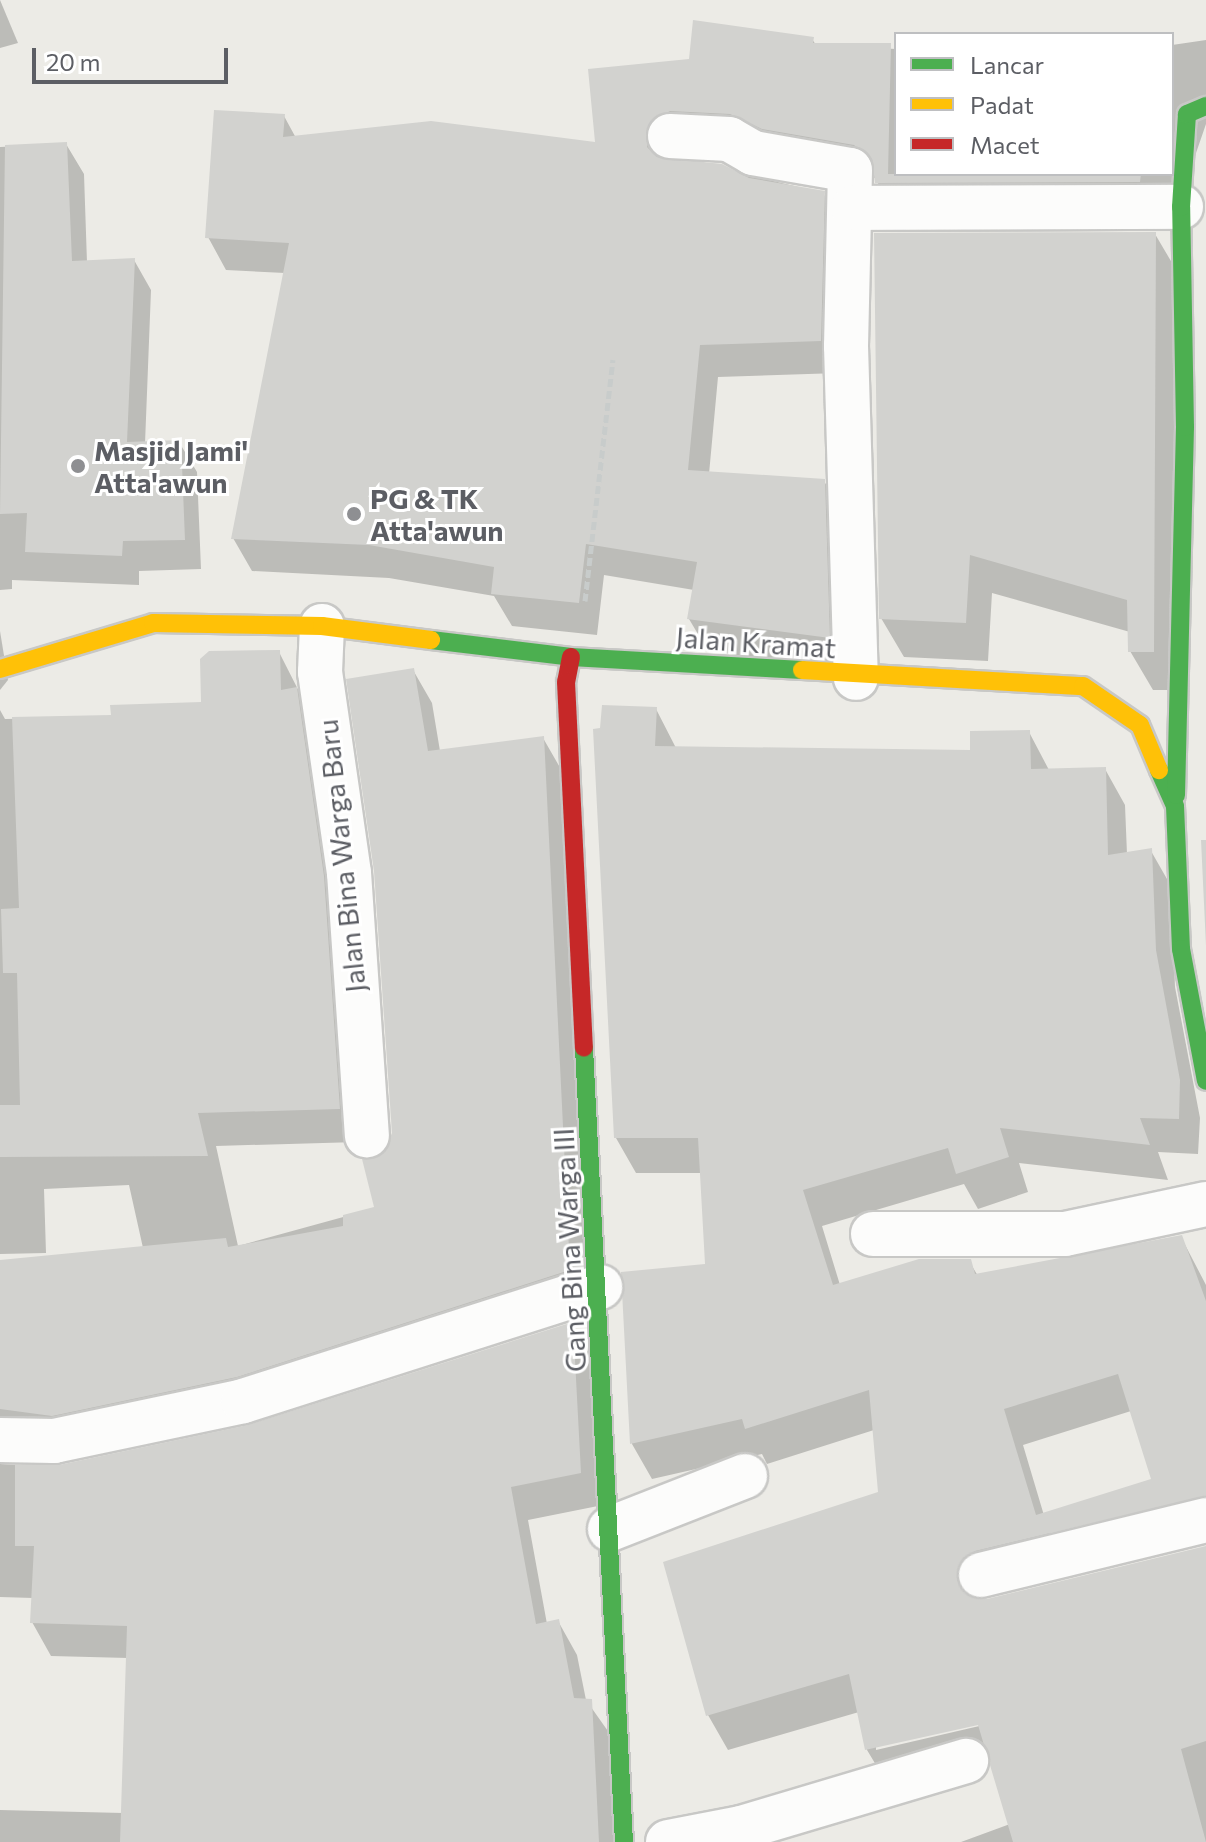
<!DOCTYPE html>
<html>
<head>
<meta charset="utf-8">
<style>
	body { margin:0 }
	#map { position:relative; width:1206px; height:1842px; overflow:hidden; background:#ecebe6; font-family:Commissioner,sans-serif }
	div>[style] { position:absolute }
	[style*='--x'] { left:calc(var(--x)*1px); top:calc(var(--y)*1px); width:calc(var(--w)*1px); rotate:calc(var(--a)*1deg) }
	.shadow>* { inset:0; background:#0003 }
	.building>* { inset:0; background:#d2d2cf }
	.path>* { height:5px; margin-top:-2.5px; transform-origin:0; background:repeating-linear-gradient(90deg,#c8cccb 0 8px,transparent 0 12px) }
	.roads { filter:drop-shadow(2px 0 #c8c8c6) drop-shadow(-2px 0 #c8c8c6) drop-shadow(0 2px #c8c8c6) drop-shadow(0 -2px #c8c8c6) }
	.street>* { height:44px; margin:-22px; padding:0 22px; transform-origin:22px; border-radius:22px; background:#fcfcfb }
	.fast>* { height:18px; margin:-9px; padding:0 9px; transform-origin:9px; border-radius:9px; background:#4caf50 }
	.slow>* { height:18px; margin:-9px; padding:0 9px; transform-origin:9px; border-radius:9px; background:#ffc107 }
	.jam>* { height:18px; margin:-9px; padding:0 9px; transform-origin:9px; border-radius:9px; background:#c62828 }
	.dots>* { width:22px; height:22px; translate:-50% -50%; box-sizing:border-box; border:4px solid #fff; border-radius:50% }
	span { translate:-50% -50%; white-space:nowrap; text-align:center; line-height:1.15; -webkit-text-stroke:6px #fff; paint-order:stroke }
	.poi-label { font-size:28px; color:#5c5e64; font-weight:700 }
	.left { translate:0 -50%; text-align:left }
	.street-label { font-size:28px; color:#5c5e64 }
	.legend { position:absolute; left:894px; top:32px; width:280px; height:144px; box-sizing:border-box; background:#fff; border:2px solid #bebfc1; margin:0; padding:10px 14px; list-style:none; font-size:24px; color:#5c5e64 }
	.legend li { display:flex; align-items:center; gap:16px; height:40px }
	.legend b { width:40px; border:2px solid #bebfc1 }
	.scale { position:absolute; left:32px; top:48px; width:196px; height:36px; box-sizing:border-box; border:4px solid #5c5e64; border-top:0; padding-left:10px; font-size:24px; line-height:28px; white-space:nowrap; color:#5c5e64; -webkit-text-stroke:6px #fff; paint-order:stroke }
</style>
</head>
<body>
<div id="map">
	<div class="shadow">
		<div style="clip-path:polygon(0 0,18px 43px,0 48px)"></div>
		<div style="clip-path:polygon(812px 39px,816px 45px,896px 49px,896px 174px,1172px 174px,1172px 45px,1206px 40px,1206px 124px,1175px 214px,896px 215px,875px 178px,782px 161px,667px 155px,823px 193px,842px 226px,839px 373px,718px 377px,709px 474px,824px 481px,843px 514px,847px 670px,708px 651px,689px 619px,694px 590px,604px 575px,597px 635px,512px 626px,494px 596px,389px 578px,252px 571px,233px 538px,285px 273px,226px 270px,208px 237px,284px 116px,296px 138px,598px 145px,690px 61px)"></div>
		<div style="clip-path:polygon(66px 144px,84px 174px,87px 262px,134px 260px,151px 290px,145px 444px,179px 442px,197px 472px,201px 569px,139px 571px,139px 585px,12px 580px,12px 589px,0 590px,0 147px)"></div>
		<div style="clip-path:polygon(1155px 234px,1178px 273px,1176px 690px,1153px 690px,1130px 651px,1130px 632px,992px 593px,988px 661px,904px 657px,881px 618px)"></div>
		<div style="clip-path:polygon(0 631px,8px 680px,0 690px)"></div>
		<div style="clip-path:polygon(279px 652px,315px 723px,358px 1142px,216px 1146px,238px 1246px,376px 1208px,394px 1134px,413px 670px,432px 703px,440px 751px,543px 738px,562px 771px,588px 1303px,8px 1451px,0 1463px,0 1262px,143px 1248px,129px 1185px,44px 1189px,46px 1253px,0 1254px,0 710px,5px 719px,113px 717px,204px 704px)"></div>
		<div style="clip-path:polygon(evenodd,656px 709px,676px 748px,972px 752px,1029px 732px,1049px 770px,1105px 769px,1125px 805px,1127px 854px,1151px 851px,1171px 886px,1175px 987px,1200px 1118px,1198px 1154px,1158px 1152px,1168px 1180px,1019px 1163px,1028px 1192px,978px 1209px,964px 1184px,822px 1226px,840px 1285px,969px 1261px,978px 1276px,1181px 1237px,1206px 1285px,1206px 1512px,1175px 1522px,1155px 1487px,1131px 1411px,1023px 1445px,1057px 1559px,936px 1598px,954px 1654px,1206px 1575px,1206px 1842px,961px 1842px,1010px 1824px,991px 1761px,888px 1785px,867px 1750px,859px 1712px,728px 1750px,708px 1715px,880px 1493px,874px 1430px,767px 1464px,762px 1454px,652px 1479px,632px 1444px,623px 1274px,707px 1266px,702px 1173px,636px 1173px,616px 1138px,656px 709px,987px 1720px,988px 1724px,876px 1750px,876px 1746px,987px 1720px)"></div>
		<div style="clip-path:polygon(572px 1324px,591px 1357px,598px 1506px,528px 1520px,547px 1624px,558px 1621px,577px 1655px,586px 1700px,610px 1734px,615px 1842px,0 1842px,0 1810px,123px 1813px,128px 1658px,51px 1656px,32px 1622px,33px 1598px,0 1597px,0 1464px,59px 1467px,251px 1427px)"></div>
	</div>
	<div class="building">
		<div style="clip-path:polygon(693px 20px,814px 37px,813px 43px,891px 43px,888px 174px,1141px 174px,1140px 182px,875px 183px,872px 159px,854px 145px,762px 129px,730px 114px,670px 111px,650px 122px,647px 147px,657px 157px,722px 164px,749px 178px,825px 191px,821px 341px,700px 345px,688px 470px,825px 479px,830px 638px,687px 619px,697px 562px,586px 544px,579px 603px,491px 594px,494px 567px,369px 545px,231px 539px,289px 243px,205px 238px,214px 110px,285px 114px,283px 137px,431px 121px,595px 142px,588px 69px,689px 59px)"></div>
		<div style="clip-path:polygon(67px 142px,72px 261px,135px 258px,127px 442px,181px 440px,185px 540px,123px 541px,122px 556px,25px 552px,27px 513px,0 514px,5px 145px)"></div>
		<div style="clip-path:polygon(1156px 232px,1154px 652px,1128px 652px,1127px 600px,970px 555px,966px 623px,879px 619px,874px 233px)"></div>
		<div style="clip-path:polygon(280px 650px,281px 690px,297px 687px,324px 876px,340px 1109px,198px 1113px,208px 1156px,0 1157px,0 1105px,20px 1105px,17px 973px,3px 973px,1px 909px,19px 908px,12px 717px,111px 715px,110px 705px,201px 702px,200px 659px,209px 651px)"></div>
		<div style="clip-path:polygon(414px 668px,428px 751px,544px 736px,570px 1270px,237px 1377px,52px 1416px,0 1409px,0 1260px,226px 1238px,228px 1247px,343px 1226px,343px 1215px,374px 1207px,362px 1159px,382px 1155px,392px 1133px,374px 871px,346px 679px)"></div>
		<div style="clip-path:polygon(evenodd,602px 705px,657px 707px,655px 746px,970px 750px,970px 731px,1030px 730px,1031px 769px,1106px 767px,1108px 855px,1152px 848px,1156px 950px,1180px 1080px,1179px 1119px,1140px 1118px,1150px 1145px,1000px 1128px,1009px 1157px,956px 1174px,948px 1148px,803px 1190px,833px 1285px,919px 1259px,971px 1259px,975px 1274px,1182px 1235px,1206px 1301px,1206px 1496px,975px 1551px,963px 1558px,957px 1580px,964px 1593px,987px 1599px,1206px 1546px,1206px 1741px,1181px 1749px,1206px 1842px,1013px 1842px,978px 1725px,865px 1750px,849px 1674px,706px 1716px,663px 1562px,878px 1492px,869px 1390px,745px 1429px,742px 1419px,630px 1444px,621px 1272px,705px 1264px,698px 1138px,614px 1138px,593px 729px,600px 728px,602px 705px,1118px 1374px,1151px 1479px,1036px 1515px,1004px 1409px,1118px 1374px)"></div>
		<div style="clip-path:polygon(1201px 840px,1206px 840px,1206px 947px,1206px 946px)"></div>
		<div style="clip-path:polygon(573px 1322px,581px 1473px,511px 1487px,536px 1624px,559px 1619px,574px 1698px,592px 1699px,599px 1842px,120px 1842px,127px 1626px,30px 1623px,34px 1546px,15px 1546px,15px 1465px,59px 1465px,248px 1425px)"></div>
	</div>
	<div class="path">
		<div style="--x:585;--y:601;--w:243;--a:-83.4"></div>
	</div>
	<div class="roads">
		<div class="street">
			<div style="--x:670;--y:136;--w:59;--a:2.9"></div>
			<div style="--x:729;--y:139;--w:28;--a:30"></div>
			<div style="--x:753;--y:153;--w:98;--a:9.9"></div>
			<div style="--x:850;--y:170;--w:176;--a:91.3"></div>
			<div style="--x:846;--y:346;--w:332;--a:88.3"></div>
			<div style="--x:853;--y:208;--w:328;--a:-0.2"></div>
			<div style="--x:322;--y:626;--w:46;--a:92.5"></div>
			<div style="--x:320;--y:672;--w:203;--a:81.8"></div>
			<div style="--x:349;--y:873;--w:263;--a:86.1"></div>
			<div style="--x:873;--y:1234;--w:192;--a:0"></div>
			<div style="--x:1065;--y:1234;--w:144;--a:-12"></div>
			<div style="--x:0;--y:1440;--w:54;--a:1.1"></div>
			<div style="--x:54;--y:1441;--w:193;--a:-11.9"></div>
			<div style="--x:243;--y:1401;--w:375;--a:-17.7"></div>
			<div style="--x:610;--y:1529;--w:145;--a:-21.4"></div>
			<div style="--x:981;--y:1575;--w:232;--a:-13.7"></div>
			<div style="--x:668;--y:1842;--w:74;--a:-10.9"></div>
			<div style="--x:741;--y:1828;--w:235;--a:-16.6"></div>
		</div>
		<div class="fast">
			<div style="--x:431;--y:640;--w:141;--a:6.9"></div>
			<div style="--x:571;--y:657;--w:231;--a:3.2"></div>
			<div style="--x:1159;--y:770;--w:39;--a:66"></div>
			<div style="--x:1175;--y:806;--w:143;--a:87.6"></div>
			<div style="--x:1181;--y:949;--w:134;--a:79.3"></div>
			<div style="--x:1176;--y:795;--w:368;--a:-88.6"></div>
			<div style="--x:1185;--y:427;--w:220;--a:-91"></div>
			<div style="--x:1181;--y:207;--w:93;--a:-86.3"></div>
			<div style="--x:1187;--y:114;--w:21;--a:-23"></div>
			<div style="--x:584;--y:1048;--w:795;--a:87.12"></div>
		</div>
		<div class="slow">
			<div style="--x:0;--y:669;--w:160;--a:-16.7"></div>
			<div style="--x:153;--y:623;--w:169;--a:1"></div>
			<div style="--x:322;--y:626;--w:110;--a:7.3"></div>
			<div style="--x:802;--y:670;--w:281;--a:3.3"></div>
			<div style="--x:1083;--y:686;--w:69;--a:34.4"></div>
			<div style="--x:1140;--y:725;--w:49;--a:67.1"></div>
		</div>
		<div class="jam">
			<div style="--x:571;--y:657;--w:25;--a:101"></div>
			<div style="--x:566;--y:682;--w:366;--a:87.2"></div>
		</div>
	</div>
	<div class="dots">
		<div style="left:78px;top:466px;background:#8e8f92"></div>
		<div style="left:354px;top:514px;background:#8e8f92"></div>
	</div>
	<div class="poi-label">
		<span class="left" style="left:94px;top:466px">Masjid Jami'<br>Atta'awun</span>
		<span class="left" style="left:370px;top:514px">PG &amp; TK<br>Atta'awun</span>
	</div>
	<div class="street-label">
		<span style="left:756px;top:642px;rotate:4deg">Jalan Kramat</span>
		<span style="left:341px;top:856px;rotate:-96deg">Jalan Bina Warga Baru</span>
		<span style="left:569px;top:1250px;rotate:-93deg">Gang Bina Warga III</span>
	</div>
	<ul class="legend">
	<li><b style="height:10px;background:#4caf50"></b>Lancar</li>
	<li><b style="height:10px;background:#ffc107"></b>Padat</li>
	<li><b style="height:10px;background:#c62828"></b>Macet</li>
	</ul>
	<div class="scale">20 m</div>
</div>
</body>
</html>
